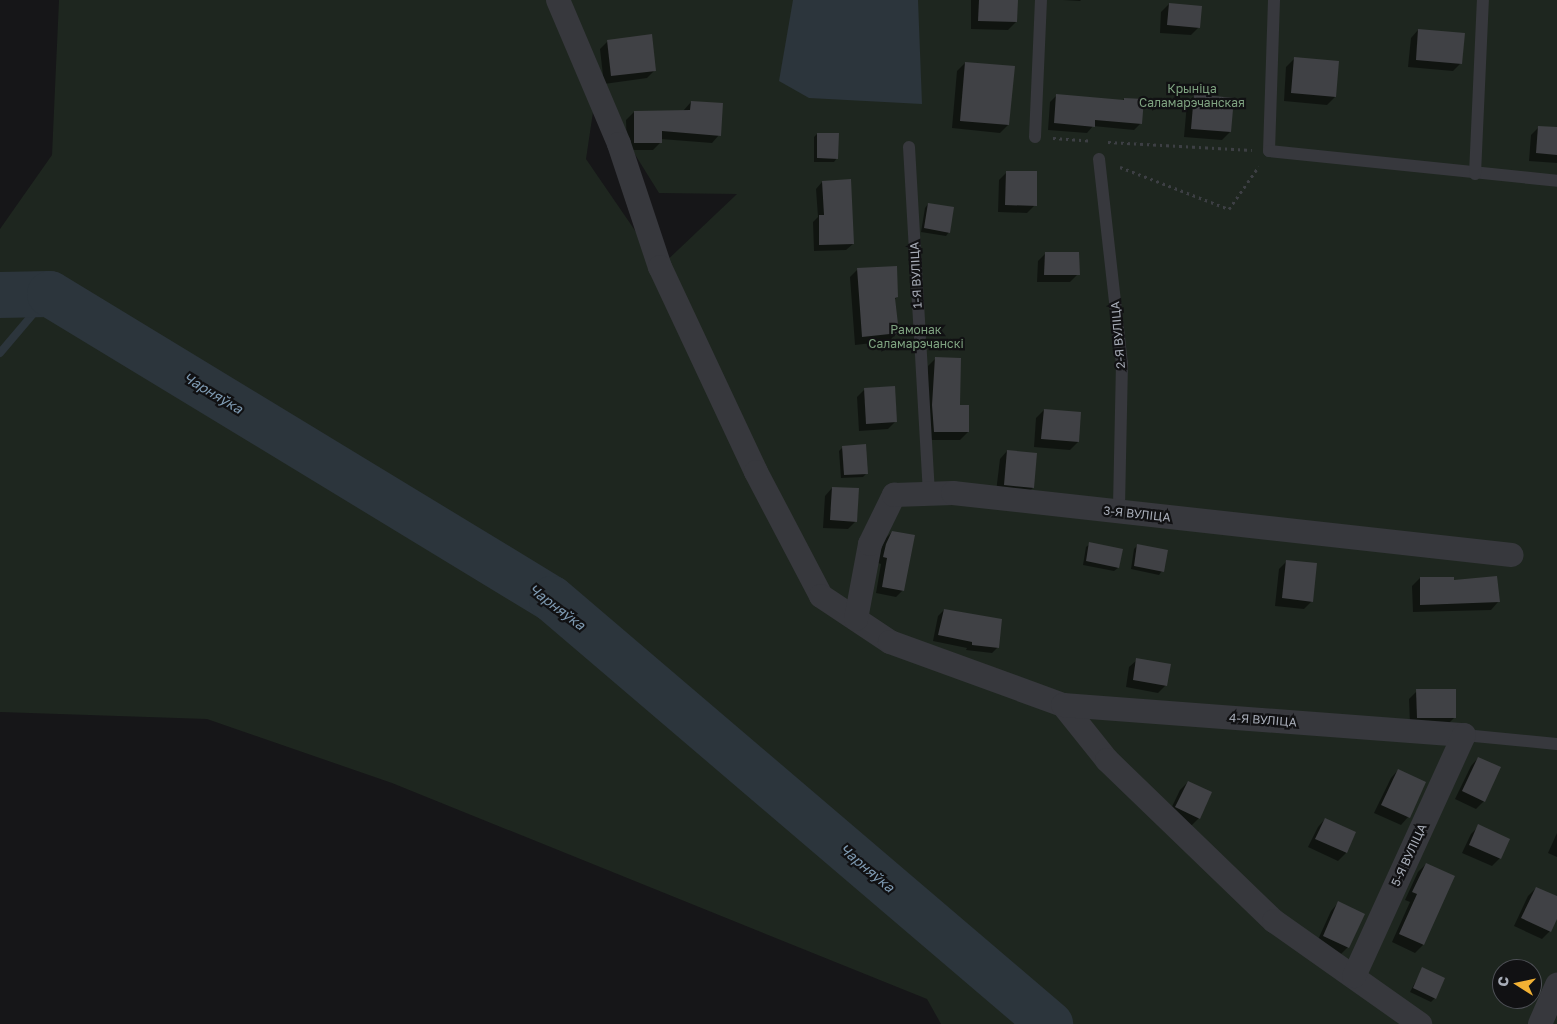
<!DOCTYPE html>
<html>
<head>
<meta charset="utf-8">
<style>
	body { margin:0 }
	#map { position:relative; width:1557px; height:1024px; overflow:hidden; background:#161618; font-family:"Golos Text",sans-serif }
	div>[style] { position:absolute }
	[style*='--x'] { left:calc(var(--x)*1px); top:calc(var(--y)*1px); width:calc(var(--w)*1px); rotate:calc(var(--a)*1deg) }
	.green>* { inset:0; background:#1e261f }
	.water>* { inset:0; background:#2c353c }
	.shadow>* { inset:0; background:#0007 }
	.stream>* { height:8px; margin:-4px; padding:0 4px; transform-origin:4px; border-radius:4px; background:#2c353c }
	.river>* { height:46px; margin:-23px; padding:0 23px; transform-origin:23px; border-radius:23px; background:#2c353c }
	.building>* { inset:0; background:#404145 }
	.path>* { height:3px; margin-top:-1.5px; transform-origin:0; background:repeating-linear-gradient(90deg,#3d3f44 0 2.5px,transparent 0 6.5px) }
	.service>* { height:12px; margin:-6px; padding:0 6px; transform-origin:6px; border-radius:6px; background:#37383d }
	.minor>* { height:24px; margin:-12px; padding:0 12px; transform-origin:12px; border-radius:12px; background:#37383d }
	span { translate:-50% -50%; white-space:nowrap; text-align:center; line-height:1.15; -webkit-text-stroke:4.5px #111113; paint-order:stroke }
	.park-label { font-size:12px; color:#7fa381 }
	.street-label { font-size:12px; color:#a8adb8 }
	.water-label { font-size:14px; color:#7f9bb3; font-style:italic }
	.north { position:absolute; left:1492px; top:959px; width:50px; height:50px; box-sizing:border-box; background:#111113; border:1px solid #4d4f55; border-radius:50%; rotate:280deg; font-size:14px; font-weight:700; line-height:20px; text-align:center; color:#a8adb8 }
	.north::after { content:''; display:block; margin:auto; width:18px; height:22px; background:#f2b134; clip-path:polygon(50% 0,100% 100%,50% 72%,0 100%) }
</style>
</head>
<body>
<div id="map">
	<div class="green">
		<div style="clip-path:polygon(evenodd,59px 0,1557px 0,1557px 1024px,941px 1024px,927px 999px,392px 783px,207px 719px,0 712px,0 229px,52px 155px,59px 0,596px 92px,659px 193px,737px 194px,660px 267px,586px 159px,596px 92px,59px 0,1502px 969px,1532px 969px,1532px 999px,1502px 999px,1502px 969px)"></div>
	</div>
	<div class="water">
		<div style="clip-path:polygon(793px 0,918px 0,922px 104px,809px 98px,779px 81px)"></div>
	</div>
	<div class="shadow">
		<div style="clip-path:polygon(971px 0,1017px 0,1016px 22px,1008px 30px,971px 29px)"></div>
		<div style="clip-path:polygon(1063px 0,1081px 0,1080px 1px)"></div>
		<div style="clip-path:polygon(1169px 4px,1199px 27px,1191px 35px,1160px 33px,1161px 12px)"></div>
		<div style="clip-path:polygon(1418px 30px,1461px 63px,1453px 71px,1408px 67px,1411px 38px)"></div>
		<div style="clip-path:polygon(608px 41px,655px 70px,647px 78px,604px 84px,600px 49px)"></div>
		<div style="clip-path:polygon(1294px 59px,1335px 97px,1327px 105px,1284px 101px,1286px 67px)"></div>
		<div style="clip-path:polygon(965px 63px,1008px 125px,1000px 133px,952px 128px,957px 71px)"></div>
		<div style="clip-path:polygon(1057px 95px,1122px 101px,1124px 99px,1141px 123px,1134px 130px,1093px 126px,1087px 133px,1048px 130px,1050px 102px)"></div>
		<div style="clip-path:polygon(1195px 95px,1230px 132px,1222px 140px,1184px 137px,1187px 103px)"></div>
		<div style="clip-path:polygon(691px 102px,719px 135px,712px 143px,661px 139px,661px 142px,653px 150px,627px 150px,626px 120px,634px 112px,683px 111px)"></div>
		<div style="clip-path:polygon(1539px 127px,1557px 128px,1557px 163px,1529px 161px,1531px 135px)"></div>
		<div style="clip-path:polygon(817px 134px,837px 158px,834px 162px,814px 162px,814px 137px)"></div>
		<div style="clip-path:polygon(1007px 172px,1035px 205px,1027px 213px,998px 212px,999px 180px)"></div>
		<div style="clip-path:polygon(822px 182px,853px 244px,846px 250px,814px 251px,813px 222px,818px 217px,816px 189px)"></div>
		<div style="clip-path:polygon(928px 204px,949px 232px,946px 236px,921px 232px,925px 208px)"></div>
		<div style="clip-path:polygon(1046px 253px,1078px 274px,1070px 282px,1037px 282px,1038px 261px)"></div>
		<div style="clip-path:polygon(858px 269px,897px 297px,894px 300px,897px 333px,889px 341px,855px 345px,850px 277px)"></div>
		<div style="clip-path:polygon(936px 358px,968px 432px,960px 440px,926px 440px,928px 366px)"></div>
		<div style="clip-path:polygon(865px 389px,896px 421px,888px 429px,859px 431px,857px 397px)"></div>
		<div style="clip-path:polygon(1044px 410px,1078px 442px,1070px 450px,1034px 447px,1036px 418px)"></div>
		<div style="clip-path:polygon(843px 447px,867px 473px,863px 477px,841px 478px,839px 451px)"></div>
		<div style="clip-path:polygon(1007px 451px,1033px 488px,1025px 495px,996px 492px,1000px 459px)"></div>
		<div style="clip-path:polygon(832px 488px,855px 522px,848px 529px,823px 528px,825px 496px)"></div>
		<div style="clip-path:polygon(892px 532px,903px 590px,896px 597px,876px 593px,881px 564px,878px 563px,880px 551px,886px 538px)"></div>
		<div style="clip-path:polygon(1090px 544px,1118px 568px,1114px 571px,1083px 565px,1086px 547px)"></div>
		<div style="clip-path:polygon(1138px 545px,1162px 571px,1159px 575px,1131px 569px,1134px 549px)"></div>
		<div style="clip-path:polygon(1287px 561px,1312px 601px,1304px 609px,1275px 606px,1279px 569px)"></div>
		<div style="clip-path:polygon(1420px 578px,1453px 581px,1498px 602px,1491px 610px,1413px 612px,1412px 586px)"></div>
		<div style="clip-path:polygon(944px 610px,998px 647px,992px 653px,966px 650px,967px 648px,933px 641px,938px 616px)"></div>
		<div style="clip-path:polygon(1137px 660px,1166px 685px,1158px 693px,1126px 687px,1129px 667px)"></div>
		<div style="clip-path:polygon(1417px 691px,1455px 717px,1447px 725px,1410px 725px,1409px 699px)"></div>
		<div style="clip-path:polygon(1478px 758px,1484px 801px,1476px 809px,1455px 799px,1471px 766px)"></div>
		<div style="clip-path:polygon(1398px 770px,1408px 817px,1401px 825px,1374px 813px,1391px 778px)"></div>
		<div style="clip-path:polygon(1188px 782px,1199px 818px,1191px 826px,1168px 815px,1180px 790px)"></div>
		<div style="clip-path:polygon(1325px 819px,1355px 833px,1346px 853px,1338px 861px,1308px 847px,1318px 827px)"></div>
		<div style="clip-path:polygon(1479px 826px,1508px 840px,1500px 858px,1492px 866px,1462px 853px,1471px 834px)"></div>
		<div style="clip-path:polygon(1557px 833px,1557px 857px,1548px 853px)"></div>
		<div style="clip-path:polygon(1426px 864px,1454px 877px,1423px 945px,1415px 953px,1392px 942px,1410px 902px,1405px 900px,1418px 872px)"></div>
		<div style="clip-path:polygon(1536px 888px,1557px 898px,1557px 916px,1550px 931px,1542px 939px,1514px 926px,1528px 896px)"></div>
		<div style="clip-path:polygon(1338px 903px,1348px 947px,1340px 955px,1316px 944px,1331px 911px)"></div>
		<div style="clip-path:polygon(1423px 968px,1435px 998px,1431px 1002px,1410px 992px)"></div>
	</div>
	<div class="stream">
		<div style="--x:0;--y:353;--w:77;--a:-49.7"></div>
	</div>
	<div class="river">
		<div style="--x:0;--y:295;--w:50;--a:-1.1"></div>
		<div style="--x:50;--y:294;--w:587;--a:31.28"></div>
		<div style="--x:552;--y:599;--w:655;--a:40.48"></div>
	</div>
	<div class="building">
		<div style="clip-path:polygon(979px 0,1018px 0,1017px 22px,978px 21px)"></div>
		<div style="clip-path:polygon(1169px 3px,1202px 6px,1200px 28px,1167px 25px)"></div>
		<div style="clip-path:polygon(1418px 29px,1465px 33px,1462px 64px,1416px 60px)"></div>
		<div style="clip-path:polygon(652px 34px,656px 71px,611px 76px,607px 40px)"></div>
		<div style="clip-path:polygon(1294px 57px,1339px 61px,1336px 97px,1291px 93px)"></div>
		<div style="clip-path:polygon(965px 62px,1015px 66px,1009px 125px,960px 121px)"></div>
		<div style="clip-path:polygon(1056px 94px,1124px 100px,1124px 98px,1144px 99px,1142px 124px,1095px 120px,1095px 127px,1054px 123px)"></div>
		<div style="clip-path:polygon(1194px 94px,1234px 98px,1231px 132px,1191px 129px)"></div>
		<div style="clip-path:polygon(691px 101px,723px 103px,721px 136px,662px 131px,662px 143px,634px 143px,634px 111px,690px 110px)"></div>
		<div style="clip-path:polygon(1538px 126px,1557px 127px,1557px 155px,1536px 153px)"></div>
		<div style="clip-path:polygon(817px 133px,839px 133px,838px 159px,817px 158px)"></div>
		<div style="clip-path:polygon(1006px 171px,1037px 171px,1037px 206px,1005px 205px)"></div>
		<div style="clip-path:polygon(851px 179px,854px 244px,819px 245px,819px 215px,824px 215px,822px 181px)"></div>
		<div style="clip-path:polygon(928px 203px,954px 207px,950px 233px,924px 228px)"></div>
		<div style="clip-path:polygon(1045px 252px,1079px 252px,1080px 275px,1044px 275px)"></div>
		<div style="clip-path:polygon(897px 266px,898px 297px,895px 298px,899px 333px,862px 337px,857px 268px)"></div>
		<div style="clip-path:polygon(935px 357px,961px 358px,960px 405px,969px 405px,969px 432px,934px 432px,932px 405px)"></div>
		<div style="clip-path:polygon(895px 386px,897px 422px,866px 424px,864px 388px)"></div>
		<div style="clip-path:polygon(1044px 409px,1081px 412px,1079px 442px,1041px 439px)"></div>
		<div style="clip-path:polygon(866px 444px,868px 474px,844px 475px,842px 446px)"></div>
		<div style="clip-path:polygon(1007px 450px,1037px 453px,1034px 488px,1004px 485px)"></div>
		<div style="clip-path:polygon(832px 487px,859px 488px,857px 522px,830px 520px)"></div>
		<div style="clip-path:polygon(892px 531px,915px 535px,904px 591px,882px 587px,887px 558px,883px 557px,886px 544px)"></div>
		<div style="clip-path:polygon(1089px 542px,1123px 549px,1119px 568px,1086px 561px)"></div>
		<div style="clip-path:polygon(1137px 544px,1168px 550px,1164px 572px,1134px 566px)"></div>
		<div style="clip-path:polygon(1286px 560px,1317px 563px,1313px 602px,1282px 598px)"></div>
		<div style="clip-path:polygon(1497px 576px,1500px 602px,1420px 605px,1420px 577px,1454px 577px,1454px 580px)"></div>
		<div style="clip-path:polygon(944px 609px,1002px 619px,999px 648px,972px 645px,972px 642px,938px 635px)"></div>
		<div style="clip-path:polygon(1136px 658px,1171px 664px,1167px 686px,1133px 680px)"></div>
		<div style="clip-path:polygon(1416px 689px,1456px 689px,1456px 718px,1417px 718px)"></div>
		<div style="clip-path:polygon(1478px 757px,1501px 767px,1485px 802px,1462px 791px)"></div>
		<div style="clip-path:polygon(1398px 769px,1426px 782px,1410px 818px,1381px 805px)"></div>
		<div style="clip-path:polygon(1188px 781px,1212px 792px,1200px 819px,1175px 807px)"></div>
		<div style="clip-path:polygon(1325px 818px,1356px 832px,1347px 853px,1315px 839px)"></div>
		<div style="clip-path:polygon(1478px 824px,1510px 839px,1501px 859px,1469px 845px)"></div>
		<div style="clip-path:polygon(1426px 863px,1455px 876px,1424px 945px,1399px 934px,1417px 894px,1412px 892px)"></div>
		<div style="clip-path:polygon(1536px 887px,1557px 896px,1557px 919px,1551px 932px,1521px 918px)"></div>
		<div style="clip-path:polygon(1338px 901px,1365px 914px,1349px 948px,1323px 936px)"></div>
		<div style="clip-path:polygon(1422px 967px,1445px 978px,1436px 999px,1413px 988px)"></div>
	</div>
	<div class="path">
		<div style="--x:1053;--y:138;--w:39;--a:4"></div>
		<div style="--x:1108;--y:142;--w:144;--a:3.2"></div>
		<div style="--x:1120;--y:167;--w:117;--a:21.1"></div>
		<div style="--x:1229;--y:209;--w:52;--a:-55.1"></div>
	</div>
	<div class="service">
		<div style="--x:1274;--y:0;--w:151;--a:91.9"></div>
		<div style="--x:1269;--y:151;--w:290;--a:5.9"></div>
		<div style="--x:1035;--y:137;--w:137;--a:-87.5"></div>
		<div style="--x:909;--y:147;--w:348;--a:86.7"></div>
		<div style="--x:1099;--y:159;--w:205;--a:83.6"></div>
		<div style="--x:1122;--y:363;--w:149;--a:91.2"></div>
		<div style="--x:1475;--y:174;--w:174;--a:-87.4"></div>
		<div style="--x:1464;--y:735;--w:93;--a:5.5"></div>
	</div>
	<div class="minor">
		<div style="--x:558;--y:0;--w:156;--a:67"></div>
		<div style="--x:619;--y:144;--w:130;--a:71.6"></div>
		<div style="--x:660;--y:267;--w:226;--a:64.9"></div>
		<div style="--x:756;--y:472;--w:140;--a:62.3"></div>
		<div style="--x:821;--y:596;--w:83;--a:33.7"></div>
		<div style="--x:890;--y:642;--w:184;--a:20"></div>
		<div style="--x:1063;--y:705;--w:70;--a:51.3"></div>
		<div style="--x:1107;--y:760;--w:232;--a:44"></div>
		<div style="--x:1274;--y:921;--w:179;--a:35.2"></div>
		<div style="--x:856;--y:619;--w:76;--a:-79.4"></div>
		<div style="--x:870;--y:544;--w:55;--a:-63.9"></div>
		<div style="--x:894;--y:495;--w:59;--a:-1.9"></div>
		<div style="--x:953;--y:493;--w:562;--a:6.33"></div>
		<div style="--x:1063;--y:705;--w:402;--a:4.3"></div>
		<div style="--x:1464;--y:735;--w:265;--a:114.5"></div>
		<div style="--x:1540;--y:1024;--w:43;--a:-66.4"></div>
	</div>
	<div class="park-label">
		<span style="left:1192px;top:96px">Крыніца<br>Саламарэчанская</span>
		<span style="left:916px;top:337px">Рамонак<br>Саламарэчанскі</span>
	</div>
	<div class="street-label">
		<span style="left:916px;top:275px;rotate:-93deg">1-Я ВУЛІЦА</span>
		<span style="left:1118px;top:335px;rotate:-95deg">2-Я ВУЛІЦА</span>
		<span style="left:1137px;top:514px;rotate:6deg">3-Я ВУЛІЦА</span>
		<span style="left:1263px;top:720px;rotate:4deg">4-Я ВУЛІЦА</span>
		<span style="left:1409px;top:855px;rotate:-65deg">5-Я ВУЛІЦА</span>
	</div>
	<div class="water-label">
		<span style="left:213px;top:393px;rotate:31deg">Чарняўка</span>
		<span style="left:557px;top:607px;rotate:37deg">Чарняўка</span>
		<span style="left:867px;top:868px;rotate:40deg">Чарняўка</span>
	</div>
	<div class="north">С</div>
</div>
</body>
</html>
